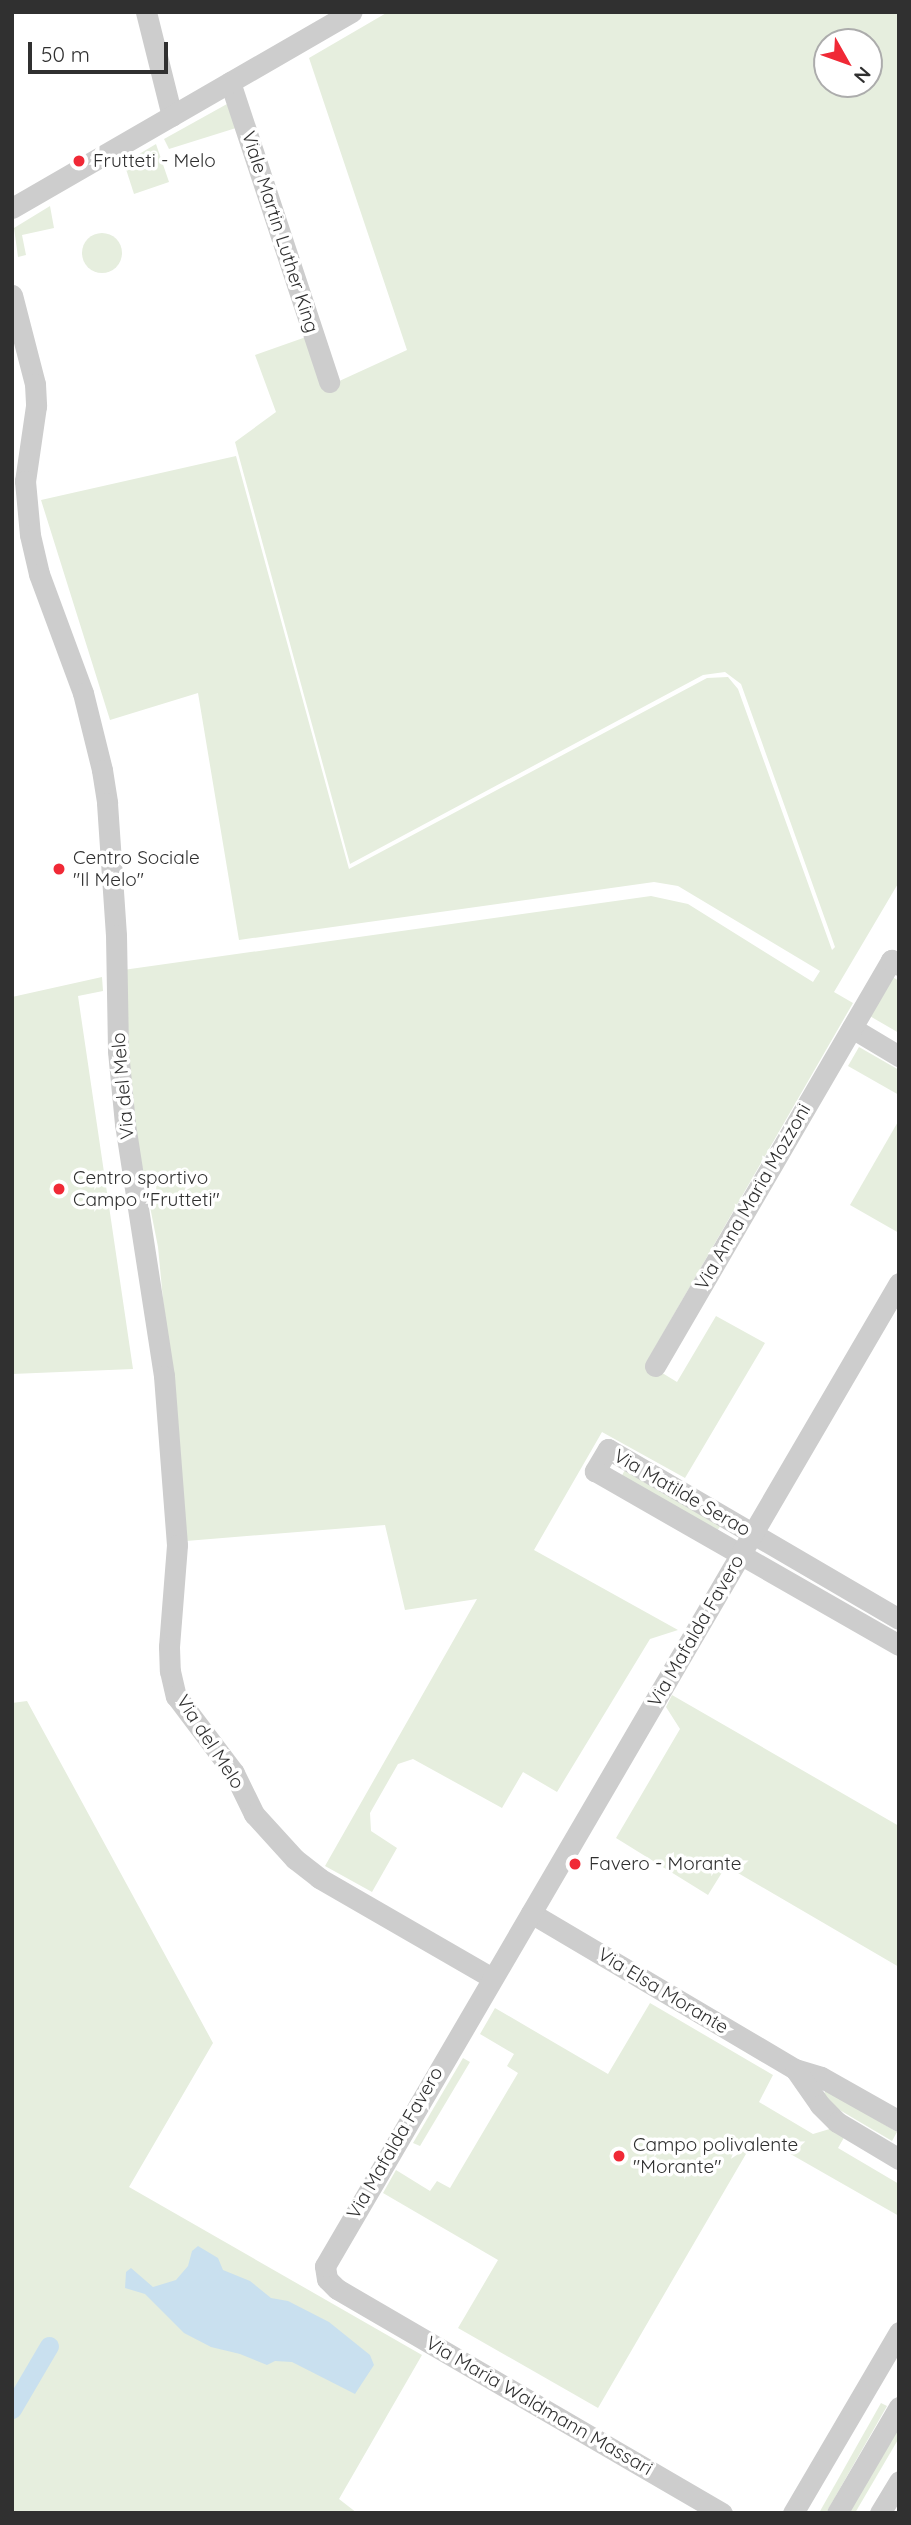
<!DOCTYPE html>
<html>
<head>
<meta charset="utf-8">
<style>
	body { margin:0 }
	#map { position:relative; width:911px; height:2525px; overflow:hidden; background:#fff; font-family:Quicksand,sans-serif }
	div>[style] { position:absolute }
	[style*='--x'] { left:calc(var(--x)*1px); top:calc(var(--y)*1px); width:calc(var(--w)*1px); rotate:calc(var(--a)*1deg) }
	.green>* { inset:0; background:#e6eede }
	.round { border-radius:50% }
	.water>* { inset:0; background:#c9e0ef }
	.canal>* { height:19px; margin:-9.5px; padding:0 9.5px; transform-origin:9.5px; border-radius:9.5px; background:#c9e0ef }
	.minor>* { height:21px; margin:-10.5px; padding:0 10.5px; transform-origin:10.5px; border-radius:10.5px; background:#cdcdcd }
	.dots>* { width:19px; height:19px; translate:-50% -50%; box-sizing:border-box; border:4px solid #fff; border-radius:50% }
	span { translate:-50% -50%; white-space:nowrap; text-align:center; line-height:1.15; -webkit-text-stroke:7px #fff; paint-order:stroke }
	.poi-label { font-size:19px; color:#303030 }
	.left { translate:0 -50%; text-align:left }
	.street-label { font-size:19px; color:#303030 }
	.frame { position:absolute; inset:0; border:14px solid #303030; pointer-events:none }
	.north { position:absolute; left:813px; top:28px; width:70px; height:70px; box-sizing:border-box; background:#fff; border:2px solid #acacac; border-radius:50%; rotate:130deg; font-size:19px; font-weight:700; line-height:28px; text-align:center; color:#303030 }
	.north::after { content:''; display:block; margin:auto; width:24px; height:32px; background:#f02936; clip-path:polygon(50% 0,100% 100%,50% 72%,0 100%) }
	.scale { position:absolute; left:28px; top:42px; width:140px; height:32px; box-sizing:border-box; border:4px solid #303030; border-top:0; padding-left:9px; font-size:21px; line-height:24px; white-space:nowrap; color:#303030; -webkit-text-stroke:5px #fff; paint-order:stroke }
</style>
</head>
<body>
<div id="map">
	<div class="green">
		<div style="clip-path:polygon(evenodd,388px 12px,899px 12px,899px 882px,834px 992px,853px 1003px,646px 1363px,677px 1382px,716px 1316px,765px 1343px,685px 1478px,602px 1432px,534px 1550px,678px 1630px,650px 1639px,557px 1792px,523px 1772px,502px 1808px,413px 1759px,398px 1764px,370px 1813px,371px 1831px,397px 1848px,372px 1892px,325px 1866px,477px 1599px,405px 1610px,385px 1525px,186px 1541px,158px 1247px,132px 1116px,123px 970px,651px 896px,688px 904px,813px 982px,820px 971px,678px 886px,654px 882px,239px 940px,198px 693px,110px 720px,41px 500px,236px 456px,349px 869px,707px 678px,728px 677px,738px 689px,832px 950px,835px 947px,741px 684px,725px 672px,703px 675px,350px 864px,235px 442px,276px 412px,255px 355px,306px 337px,324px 388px,407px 350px,309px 58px,388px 12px,827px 42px,869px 42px,869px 84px,827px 84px,827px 42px)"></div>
		<div style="clip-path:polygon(227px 104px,236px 128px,169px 149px,164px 139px)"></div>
		<div style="clip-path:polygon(156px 144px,169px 182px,134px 194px,124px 163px)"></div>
		<div style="clip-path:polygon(50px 206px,54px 228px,22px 235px,26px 255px,18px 257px,14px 228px)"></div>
		<div class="round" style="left:82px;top:233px;width:40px;height:40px"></div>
		<div style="clip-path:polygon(891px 976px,899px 981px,899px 1033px,868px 1015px)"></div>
		<div style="clip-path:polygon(102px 977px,103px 991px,78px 996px,133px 1369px,12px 1374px,12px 997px)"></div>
		<div style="clip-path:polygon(859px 1047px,899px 1070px,899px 1095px,848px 1066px)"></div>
		<div style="clip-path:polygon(899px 1120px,899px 1233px,850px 1205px)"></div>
		<div style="clip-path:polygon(626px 1468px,722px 1523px,716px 1533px,620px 1479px)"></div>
		<div style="clip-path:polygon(672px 1695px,899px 1826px,899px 1967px,726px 1866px,708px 1895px,616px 1838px,680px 1729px,666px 1707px)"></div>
		<div style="clip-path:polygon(27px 1701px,213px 2043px,129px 2187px,422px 2355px,339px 2499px,357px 2513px,12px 2513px,12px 1703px)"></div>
		<div style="clip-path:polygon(650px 2003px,773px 2075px,759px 2102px,813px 2134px,833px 2128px,846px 2134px,838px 2148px,899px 2184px,899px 2216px,757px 2135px,598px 2408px,458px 2328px,498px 2260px,383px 2193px,396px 2170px,430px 2191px,437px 2181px,450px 2188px,518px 2073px,507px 2066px,514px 2054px,480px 2034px,495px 2008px,608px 2074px)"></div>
		<div style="clip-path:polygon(463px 2058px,470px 2062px,420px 2146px,413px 2143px)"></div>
		<div style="clip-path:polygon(826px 2090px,897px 2132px,892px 2141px,821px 2099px)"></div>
		<div style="clip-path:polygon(881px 2403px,887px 2406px,826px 2513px,819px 2513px)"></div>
		<div style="clip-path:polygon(899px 2425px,899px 2438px,855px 2513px,847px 2513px)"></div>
	</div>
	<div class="water">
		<div style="clip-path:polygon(198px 2246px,218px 2258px,223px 2270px,250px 2281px,271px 2298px,288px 2301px,329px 2322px,370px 2355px,374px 2365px,355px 2394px,292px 2362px,275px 2361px,267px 2365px,240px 2354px,211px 2347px,184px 2333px,145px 2294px,125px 2288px,126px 2272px,131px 2268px,153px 2287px,176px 2280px,188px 2266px,192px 2251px)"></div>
	</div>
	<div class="canal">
		<div style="--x:12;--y:2409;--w:73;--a:-59.6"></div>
	</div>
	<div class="minor">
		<div style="--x:146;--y:12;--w:107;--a:76"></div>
		<div style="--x:230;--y:82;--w:316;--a:71.7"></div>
		<div style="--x:12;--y:208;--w:392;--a:-30"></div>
		<div style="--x:12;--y:295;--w:92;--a:75.5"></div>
		<div style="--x:35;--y:384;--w:22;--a:87"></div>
		<div style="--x:36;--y:406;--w:76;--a:98.3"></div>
		<div style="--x:25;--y:481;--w:54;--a:84.7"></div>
		<div style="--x:30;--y:535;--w:40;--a:77"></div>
		<div style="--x:39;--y:574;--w:127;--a:69.7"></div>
		<div style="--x:83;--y:693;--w:79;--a:76.1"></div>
		<div style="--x:102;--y:770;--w:33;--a:81"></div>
		<div style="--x:107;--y:803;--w:132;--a:86.1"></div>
		<div style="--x:116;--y:935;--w:116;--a:89"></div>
		<div style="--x:118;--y:1051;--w:73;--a:84.5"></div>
		<div style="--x:125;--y:1124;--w:255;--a:81.2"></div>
		<div style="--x:164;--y:1376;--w:169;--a:85.6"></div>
		<div style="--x:177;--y:1545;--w:102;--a:94.5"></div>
		<div style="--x:169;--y:1647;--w:24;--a:88"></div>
		<div style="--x:170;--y:1671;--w:26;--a:77"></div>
		<div style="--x:176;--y:1696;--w:96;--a:53"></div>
		<div style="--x:234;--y:1773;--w:46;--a:64"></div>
		<div style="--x:254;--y:1814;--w:61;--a:47.7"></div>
		<div style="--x:295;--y:1859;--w:31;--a:38"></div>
		<div style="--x:319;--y:1878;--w:200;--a:30"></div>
		<div style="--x:852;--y:1028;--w:55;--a:30.8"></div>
		<div style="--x:655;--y:1366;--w:470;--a:-59.8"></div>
		<div style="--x:891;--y:960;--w:9;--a:32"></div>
		<div style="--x:899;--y:1619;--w:337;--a:-149.7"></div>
		<div style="--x:608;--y:1449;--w:26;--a:121"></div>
		<div style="--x:595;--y:1471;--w:350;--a:29.8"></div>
		<div style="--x:531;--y:1913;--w:307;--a:30.6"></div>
		<div style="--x:795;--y:2069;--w:27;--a:17"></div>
		<div style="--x:821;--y:2077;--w:90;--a:29.4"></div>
		<div style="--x:795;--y:2069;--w:44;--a:55.2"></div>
		<div style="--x:820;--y:2105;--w:24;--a:45"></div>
		<div style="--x:837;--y:2122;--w:72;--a:30.8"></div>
		<div style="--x:722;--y:2513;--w:445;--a:-149.8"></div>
		<div style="--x:337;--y:2289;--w:14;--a:-135"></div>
		<div style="--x:327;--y:2279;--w:13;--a:-99"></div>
		<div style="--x:325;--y:2266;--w:1138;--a:-59.72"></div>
		<div style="--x:793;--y:2513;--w:210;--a:-59.6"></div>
		<div style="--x:837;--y:2513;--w:123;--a:-59.7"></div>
		<div style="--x:880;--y:2513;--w:37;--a:-59"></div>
	</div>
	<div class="dots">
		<div style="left:79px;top:161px;background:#f02936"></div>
		<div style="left:59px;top:869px;background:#f02936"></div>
		<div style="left:59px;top:1189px;background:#f02936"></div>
		<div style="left:575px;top:1864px;background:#f02936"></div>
		<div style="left:619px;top:2156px;background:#f02936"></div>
	</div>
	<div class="poi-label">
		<span class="left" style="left:93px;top:161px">Frutteti - Melo</span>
		<span class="left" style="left:73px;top:869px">Centro Sociale<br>"Il Melo"</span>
		<span class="left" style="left:73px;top:1189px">Centro sportivo<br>Campo "Frutteti"</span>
		<span class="left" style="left:589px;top:1864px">Favero - Morante</span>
		<span class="left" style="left:633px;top:2156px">Campo polivalente<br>"Morante"</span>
	</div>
	<div class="street-label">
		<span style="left:280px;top:232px;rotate:72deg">Viale Martin Luther King</span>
		<span style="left:123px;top:1086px;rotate:-95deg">Via del Melo</span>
		<span style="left:753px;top:1197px;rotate:-60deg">Via Anna Maria Mozzoni</span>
		<span style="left:682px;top:1493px;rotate:30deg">Via Matilde Serao</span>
		<span style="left:696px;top:1631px;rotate:-60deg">Via Mafalda Favero</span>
		<span style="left:210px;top:1742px;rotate:57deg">Via del Melo</span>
		<span style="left:663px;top:1991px;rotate:31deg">Via Elsa Morante</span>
		<span style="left:395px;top:2143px;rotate:-60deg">Via Mafalda Favero</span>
		<span style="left:539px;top:2406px;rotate:30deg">Via Maria Waldmann Massari</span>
	</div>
	<div class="frame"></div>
	<div class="north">N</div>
	<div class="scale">50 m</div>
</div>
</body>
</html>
